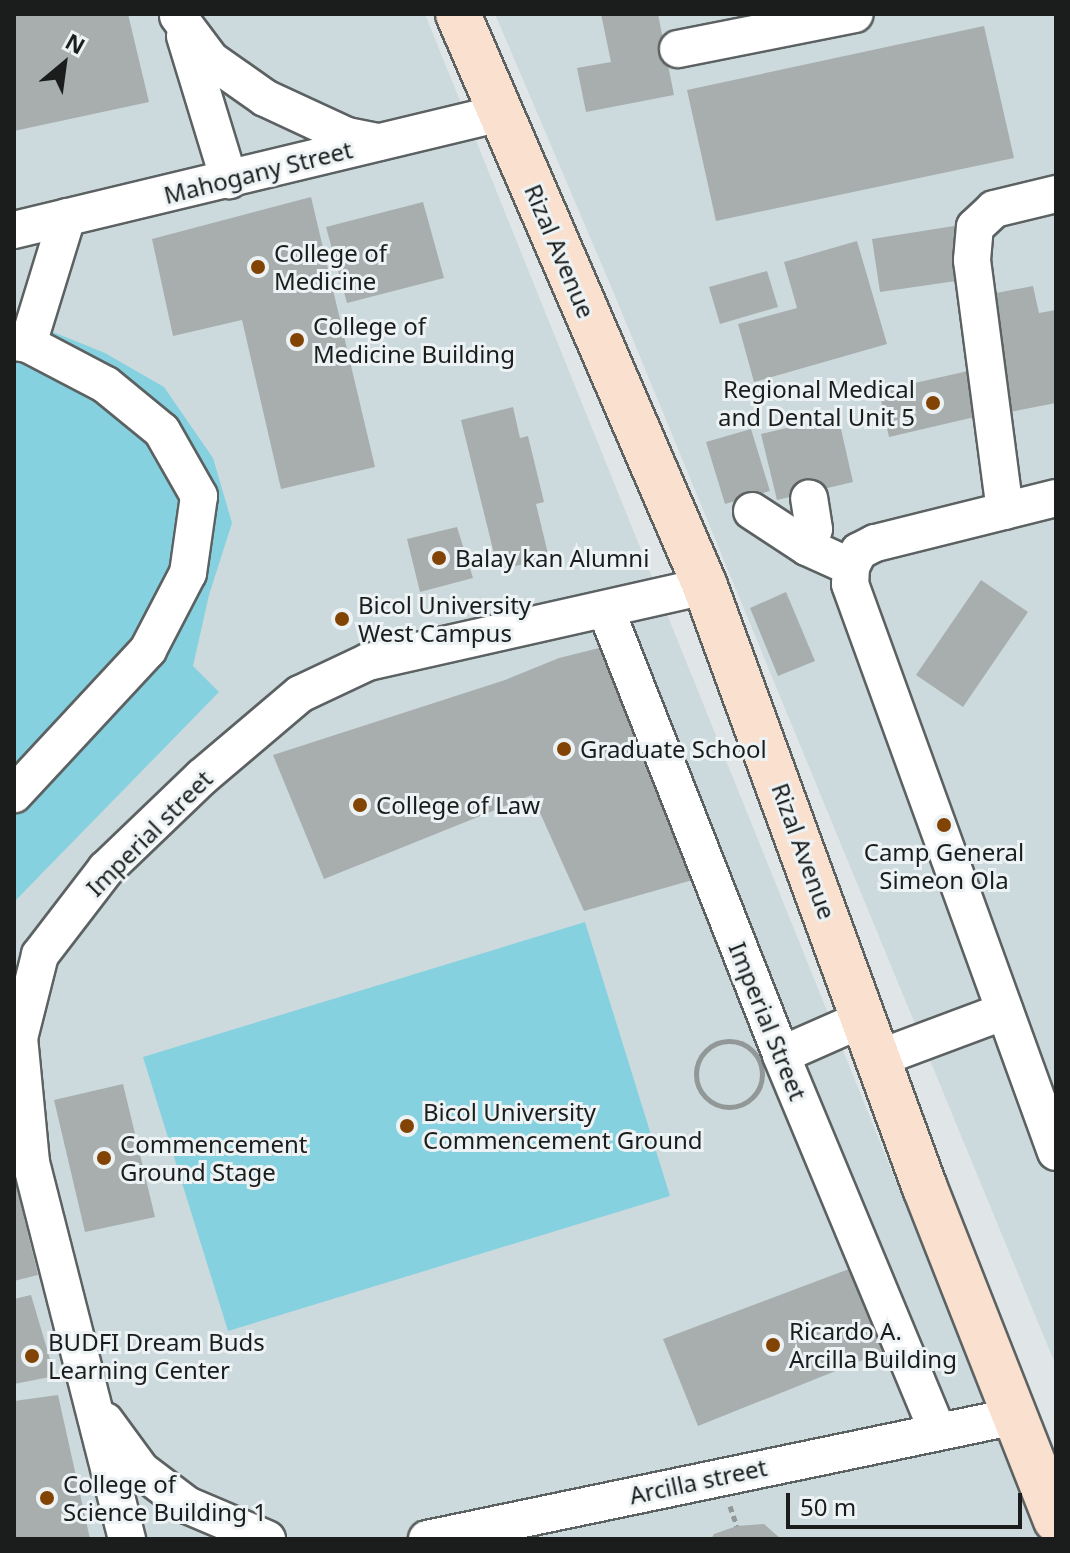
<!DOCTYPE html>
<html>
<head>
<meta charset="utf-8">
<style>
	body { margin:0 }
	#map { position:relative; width:1070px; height:1553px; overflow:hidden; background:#e0e6e7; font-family:"Noto Sans",sans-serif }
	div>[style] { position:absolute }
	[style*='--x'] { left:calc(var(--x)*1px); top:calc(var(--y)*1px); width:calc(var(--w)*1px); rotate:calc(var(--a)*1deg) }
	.built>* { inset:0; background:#ccdadd }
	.green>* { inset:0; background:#85d1df }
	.building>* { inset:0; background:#a8aeae }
	.path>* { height:5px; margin-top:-2.5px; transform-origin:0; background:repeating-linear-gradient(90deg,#929797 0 6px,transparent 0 10px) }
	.path>.ring { margin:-2.5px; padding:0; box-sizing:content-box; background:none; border:5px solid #929797; border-radius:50% }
	.roads { filter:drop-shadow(2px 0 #5c6162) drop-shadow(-2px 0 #5c6162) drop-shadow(0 2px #5c6162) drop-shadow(0 -2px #5c6162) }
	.minor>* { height:36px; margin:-18px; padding:0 18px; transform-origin:18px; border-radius:18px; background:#fff }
	.major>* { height:44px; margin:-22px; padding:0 22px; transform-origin:22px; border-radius:22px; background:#fae0ce }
	.dots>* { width:22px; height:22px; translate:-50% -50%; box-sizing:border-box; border:4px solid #edf3f4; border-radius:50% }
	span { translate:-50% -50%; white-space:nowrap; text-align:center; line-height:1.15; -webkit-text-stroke:6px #edf3f4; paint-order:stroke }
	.street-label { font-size:24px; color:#1b1d1d }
	.poi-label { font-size:24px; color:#1b1d1d }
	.left { translate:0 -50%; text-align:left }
	.right { translate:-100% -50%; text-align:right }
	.frame { position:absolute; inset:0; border:16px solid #1b1d1d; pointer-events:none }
	.north { position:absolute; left:24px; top:24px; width:80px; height:80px; -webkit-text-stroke:6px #edf3f4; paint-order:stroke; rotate:29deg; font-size:22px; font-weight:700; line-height:32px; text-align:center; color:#1b1d1d }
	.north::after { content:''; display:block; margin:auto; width:28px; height:36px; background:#1b1d1d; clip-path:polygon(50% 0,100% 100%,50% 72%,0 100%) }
	.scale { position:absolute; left:786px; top:1493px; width:236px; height:36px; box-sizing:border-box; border:4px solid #1b1d1d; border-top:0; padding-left:10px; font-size:24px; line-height:28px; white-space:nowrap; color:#1b1d1d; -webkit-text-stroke:6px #edf3f4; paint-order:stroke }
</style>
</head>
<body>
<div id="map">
	<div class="built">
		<div style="clip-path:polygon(14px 14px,425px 14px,913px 1224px,1044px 1539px,14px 1539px)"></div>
		<div style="clip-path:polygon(495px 14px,1056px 14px,1056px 1366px,610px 284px)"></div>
	</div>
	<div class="green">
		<div style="clip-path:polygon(14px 326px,48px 330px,105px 353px,164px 387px,213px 458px,232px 523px,209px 595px,193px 666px,219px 692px,14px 902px)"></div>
		<div style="clip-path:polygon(585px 922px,670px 1196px,228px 1331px,143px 1057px)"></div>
	</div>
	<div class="building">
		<div style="clip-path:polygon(14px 14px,128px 14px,149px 102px,14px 131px)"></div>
		<div style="clip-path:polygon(601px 14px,658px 14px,674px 95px,586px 112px,577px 68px,611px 62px)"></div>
		<div style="clip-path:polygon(984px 26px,1014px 158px,716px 221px,687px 90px)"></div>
		<div style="clip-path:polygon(311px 197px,375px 467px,281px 489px,242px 320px,173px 336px,152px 239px)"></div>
		<div style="clip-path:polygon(423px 202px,444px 278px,347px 303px,326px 227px)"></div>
		<div style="clip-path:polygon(954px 226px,963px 280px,880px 292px,872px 239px)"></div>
		<div style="clip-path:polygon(857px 241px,887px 344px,754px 382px,738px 324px,797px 308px,784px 262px)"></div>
		<div style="clip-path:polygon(767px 271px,778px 307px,720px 324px,709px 287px)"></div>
		<div style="clip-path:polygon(1033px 286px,1039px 313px,1056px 310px,1056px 403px,1010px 412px,986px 295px)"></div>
		<div style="clip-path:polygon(968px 371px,979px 416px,889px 437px,879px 391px)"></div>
		<div style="clip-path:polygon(513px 407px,520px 438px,528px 436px,544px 502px,536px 504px,549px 558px,498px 570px,461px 420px)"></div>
		<div style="clip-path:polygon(838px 416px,853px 482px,777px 500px,761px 434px)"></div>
		<div style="clip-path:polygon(751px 429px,770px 491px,725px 504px,706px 442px)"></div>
		<div style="clip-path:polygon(457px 527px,473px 578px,420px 592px,407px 539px)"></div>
		<div style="clip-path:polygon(981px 580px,1028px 612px,963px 707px,916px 675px)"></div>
		<div style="clip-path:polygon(786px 592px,815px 661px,778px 676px,750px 608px)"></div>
		<div style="clip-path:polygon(603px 647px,703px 877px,584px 911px,532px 795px,324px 879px,273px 755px,505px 680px,559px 658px)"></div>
		<div style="clip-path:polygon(123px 1084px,155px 1217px,85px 1232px,54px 1100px)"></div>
		<div style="clip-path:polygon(14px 1177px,38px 1275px,14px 1281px)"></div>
		<div style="clip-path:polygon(849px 1269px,883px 1352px,698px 1426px,663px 1339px)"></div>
		<div style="clip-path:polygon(31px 1295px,55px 1376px,14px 1384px,14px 1299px)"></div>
		<div style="clip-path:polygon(58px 1395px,90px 1539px,14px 1539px,14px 1401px)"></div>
		<div style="clip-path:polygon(764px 1524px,781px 1539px,711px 1539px,714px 1534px,737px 1526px)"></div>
	</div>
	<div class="path">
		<div class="ring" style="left:696px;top:1041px;width:61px;height:61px"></div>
		<div style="--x:730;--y:1506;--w:21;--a:71"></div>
	</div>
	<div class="roads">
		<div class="minor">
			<div style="--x:178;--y:16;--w:55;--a:53.1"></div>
			<div style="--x:211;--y:60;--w:66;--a:35.1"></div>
			<div style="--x:265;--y:98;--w:90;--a:24.9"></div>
			<div style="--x:347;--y:136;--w:32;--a:11"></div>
			<div style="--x:185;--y:36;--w:151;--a:73"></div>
			<div style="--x:678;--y:49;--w:180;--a:-11.2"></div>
			<div style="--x:14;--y:230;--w:501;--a:-13.51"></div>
			<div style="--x:14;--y:342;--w:14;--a:8"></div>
			<div style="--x:28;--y:344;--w:88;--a:27.7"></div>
			<div style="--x:106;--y:385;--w:72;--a:39.4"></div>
			<div style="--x:162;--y:431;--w:75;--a:60.4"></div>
			<div style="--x:199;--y:496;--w:78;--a:98.1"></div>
			<div style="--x:188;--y:573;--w:87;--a:117.5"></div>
			<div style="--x:148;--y:650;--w:197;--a:132.9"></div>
			<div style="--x:28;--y:344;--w:133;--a:-72.9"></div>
			<div style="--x:1056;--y:498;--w:187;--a:166"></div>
			<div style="--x:875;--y:543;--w:18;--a:153"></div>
			<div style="--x:859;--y:551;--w:18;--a:117"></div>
			<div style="--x:851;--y:567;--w:17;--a:93"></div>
			<div style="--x:850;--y:584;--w:604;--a:70.07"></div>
			<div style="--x:752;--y:511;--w:66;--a:33.2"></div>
			<div style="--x:807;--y:547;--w:48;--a:24.4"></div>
			<div style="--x:1005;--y:511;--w:253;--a:-97.5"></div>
			<div style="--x:972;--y:260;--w:33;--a:-85"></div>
			<div style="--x:975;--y:227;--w:26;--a:-43"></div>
			<div style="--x:994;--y:209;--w:64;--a:-13.6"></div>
			<div style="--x:807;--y:547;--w:19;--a:-69"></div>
			<div style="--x:814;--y:529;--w:31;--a:-99"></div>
			<div style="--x:606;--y:610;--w:478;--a:68.5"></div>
			<div style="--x:781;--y:1055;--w:406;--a:67.4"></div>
			<div style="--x:781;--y:1055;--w:92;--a:-23.8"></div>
			<div style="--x:879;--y:1058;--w:134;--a:-20.5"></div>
			<div style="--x:105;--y:1421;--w:61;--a:53.7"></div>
			<div style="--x:141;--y:1470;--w:58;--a:37.3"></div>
			<div style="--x:187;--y:1505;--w:87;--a:23"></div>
			<div style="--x:127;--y:1539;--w:389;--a:-104.3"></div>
			<div style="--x:31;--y:1162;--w:125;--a:-95.5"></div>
			<div style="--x:19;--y:1038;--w:86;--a:-75.8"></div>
			<div style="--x:40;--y:955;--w:108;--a:-52.5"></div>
			<div style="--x:106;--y:869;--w:133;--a:-43.8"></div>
			<div style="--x:202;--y:777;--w:128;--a:-40.3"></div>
			<div style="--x:300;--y:694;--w:75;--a:-25.2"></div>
			<div style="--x:368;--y:662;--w:345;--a:-12.7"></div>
			<div style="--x:427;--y:1539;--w:602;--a:-11.8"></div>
		</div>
		<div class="major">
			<div style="--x:458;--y:14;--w:623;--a:66.64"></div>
			<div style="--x:705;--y:586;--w:641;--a:69.93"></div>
			<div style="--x:925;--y:1188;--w:357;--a:68.5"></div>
		</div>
	</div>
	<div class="dots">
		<div style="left:258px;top:267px;background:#824405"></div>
		<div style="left:297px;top:340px;background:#824405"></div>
		<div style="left:933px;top:403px;background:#824405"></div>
		<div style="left:439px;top:558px;background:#824405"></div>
		<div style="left:342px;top:619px;background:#824405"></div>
		<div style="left:564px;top:749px;background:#824405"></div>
		<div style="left:360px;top:805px;background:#824405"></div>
		<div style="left:944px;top:825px;background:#824405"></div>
		<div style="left:407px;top:1126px;background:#824405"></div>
		<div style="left:104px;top:1158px;background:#824405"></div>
		<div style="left:773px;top:1345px;background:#824405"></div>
		<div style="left:32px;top:1356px;background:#824405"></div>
		<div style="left:47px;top:1498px;background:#824405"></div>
	</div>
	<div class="street-label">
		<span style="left:258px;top:172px;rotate:-14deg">Mahogany Street</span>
		<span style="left:560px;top:251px;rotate:67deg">Rizal Avenue</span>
		<span style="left:149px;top:833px;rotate:-45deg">Imperial street</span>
		<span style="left:804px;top:851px;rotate:70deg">Rizal Avenue</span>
		<span style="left:768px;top:1021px;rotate:68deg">Imperial Street</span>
		<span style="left:698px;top:1481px;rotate:-12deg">Arcilla street</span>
	</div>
	<div class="poi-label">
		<span class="left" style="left:274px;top:267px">College of<br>Medicine</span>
		<span class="left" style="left:313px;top:340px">College of<br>Medicine Building</span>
		<span class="right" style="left:915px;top:403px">Regional Medical<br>and Dental Unit 5</span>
		<span class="left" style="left:455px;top:558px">Balay kan Alumni</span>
		<span class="left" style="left:358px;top:619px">Bicol University<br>West Campus</span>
		<span class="left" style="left:580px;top:749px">Graduate School</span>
		<span class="left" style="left:376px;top:805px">College of Law</span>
		<span style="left:944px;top:866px">Camp General<br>Simeon Ola</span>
		<span class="left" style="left:423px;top:1126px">Bicol University<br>Commencement Ground</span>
		<span class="left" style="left:120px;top:1158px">Commencement<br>Ground Stage</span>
		<span class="left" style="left:789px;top:1345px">Ricardo A.<br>Arcilla Building</span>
		<span class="left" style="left:48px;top:1356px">BUDFI Dream Buds<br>Learning Center</span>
		<span class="left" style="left:63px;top:1498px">College of<br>Science Building 1</span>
	</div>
	<div class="frame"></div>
	<div class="north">N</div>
	<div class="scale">50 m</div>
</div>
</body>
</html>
